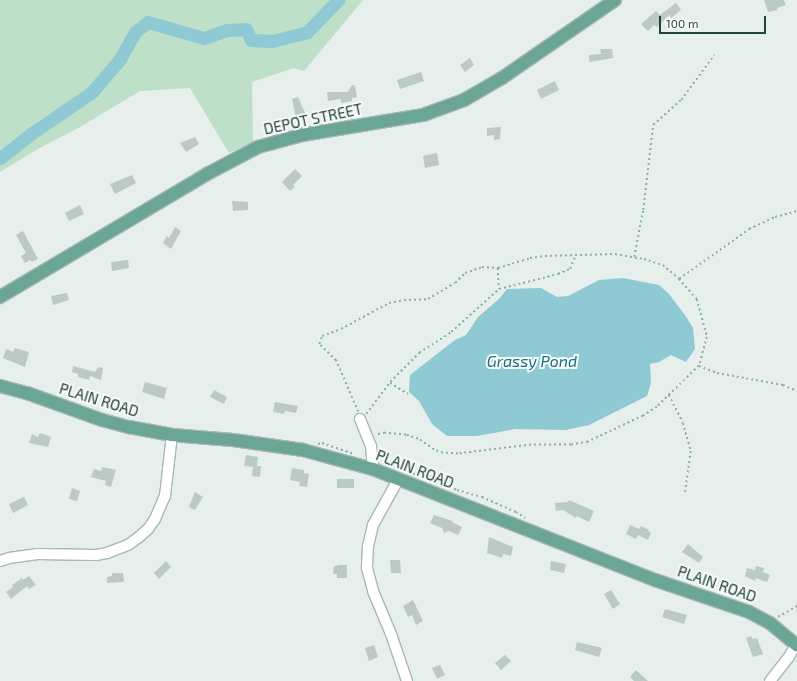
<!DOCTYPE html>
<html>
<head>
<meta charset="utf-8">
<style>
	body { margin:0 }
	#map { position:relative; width:797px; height:681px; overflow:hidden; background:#e6efeb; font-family:"Exo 2",sans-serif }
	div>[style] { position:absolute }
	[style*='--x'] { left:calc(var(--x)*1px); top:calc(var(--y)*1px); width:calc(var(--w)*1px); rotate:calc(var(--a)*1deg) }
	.green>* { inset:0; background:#bfe0c8 }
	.water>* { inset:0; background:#8ec9d4 }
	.river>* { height:13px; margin:-6.5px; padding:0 6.5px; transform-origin:6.5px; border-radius:6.5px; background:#8ec9d4 }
	.building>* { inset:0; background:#bbcac4 }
	.path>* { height:1.5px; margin-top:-0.75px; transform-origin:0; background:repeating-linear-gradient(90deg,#86b3a5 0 2px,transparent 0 5px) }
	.roads { filter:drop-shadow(1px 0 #a8b8b2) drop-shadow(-1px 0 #a8b8b2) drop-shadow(0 1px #a8b8b2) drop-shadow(0 -1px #a8b8b2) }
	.minor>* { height:10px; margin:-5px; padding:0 5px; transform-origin:5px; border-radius:5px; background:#fff }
	.major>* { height:12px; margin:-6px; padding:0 6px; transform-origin:6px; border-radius:6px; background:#6aa596 }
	span { translate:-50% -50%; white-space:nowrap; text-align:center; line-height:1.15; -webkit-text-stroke:4px #f7fbf9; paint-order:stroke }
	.street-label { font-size:15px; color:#24423a }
	.water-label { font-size:16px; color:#1c6f80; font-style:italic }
	.scale { position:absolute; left:659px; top:16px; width:107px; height:18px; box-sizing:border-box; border:2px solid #24423a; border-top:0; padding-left:5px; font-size:12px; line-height:14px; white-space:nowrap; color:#24423a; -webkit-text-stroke:3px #f7fbf9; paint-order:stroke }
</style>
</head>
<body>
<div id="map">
	<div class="green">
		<div style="clip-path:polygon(0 0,363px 0,304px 71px,294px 68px,252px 82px,253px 142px,229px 153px,190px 88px,140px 91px,80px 127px,38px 149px,0 172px)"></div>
	</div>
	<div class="water">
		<div style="clip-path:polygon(623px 278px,659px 285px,669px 294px,685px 315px,693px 328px,695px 349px,686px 362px,671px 355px,659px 362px,650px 364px,651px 383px,647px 396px,589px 425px,566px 430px,515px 429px,477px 436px,447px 436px,432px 424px,419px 401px,409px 392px,410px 375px,455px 340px,466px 335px,478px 317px,499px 299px,507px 289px,541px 288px,557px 297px,568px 296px,599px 280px)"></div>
	</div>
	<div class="river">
		<div style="--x:0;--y:158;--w:41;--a:-38"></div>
		<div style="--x:32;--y:133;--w:73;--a:-34.3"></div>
		<div style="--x:92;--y:92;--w:43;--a:-49.7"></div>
		<div style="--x:120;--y:59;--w:31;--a:-61"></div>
		<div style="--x:135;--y:32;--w:16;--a:-38"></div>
		<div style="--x:148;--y:22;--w:58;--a:15.9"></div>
		<div style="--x:204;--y:38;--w:24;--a:-19"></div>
		<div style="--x:227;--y:30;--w:19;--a:-3"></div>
		<div style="--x:246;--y:29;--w:12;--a:66"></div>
		<div style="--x:251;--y:40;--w:21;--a:3"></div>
		<div style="--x:272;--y:41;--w:36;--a:-14"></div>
		<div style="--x:307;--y:32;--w:45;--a:-45.9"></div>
	</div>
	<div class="building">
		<div style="clip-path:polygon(764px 0,784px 0,786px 5px,777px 8px,778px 10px,768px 12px)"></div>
		<div style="clip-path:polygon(676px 3px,681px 10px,671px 18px,669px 15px,657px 27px,654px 25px,648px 31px,641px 24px,656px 11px,660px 15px)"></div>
		<div style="clip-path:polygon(600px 49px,612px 49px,613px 58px,589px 62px,589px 55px,601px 54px)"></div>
		<div style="clip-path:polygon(470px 58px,474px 65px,465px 72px,460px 65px)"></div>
		<div style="clip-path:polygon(421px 72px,424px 81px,400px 89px,397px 80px)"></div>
		<div style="clip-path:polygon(555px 81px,559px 90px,541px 99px,537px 90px)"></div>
		<div style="clip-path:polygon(353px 85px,355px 86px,357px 97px,352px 98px,352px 101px,341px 103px,341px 99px,328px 101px,327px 92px,348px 92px,351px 86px)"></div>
		<div style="clip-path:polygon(298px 97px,306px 115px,296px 118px,292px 99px)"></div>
		<div style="clip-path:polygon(501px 127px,500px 139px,494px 140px,494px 135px,487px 136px,487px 128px)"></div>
		<div style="clip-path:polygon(195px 137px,199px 144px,186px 152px,180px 143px)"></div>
		<div style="clip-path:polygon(437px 153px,439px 165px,425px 168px,423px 156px)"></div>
		<div style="clip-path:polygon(295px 169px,302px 176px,293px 185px,295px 186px,290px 191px,282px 182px)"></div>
		<div style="clip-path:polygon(132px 175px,136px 183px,115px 194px,110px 184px)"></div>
		<div style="clip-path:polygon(232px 201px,248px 202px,248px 210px,233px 211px)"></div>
		<div style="clip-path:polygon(80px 205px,84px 214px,69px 221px,65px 213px)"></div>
		<div style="clip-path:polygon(175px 227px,181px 231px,171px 249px,163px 243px,167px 236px,169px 238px)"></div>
		<div style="clip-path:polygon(23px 231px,38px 259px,32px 262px,30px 260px,25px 263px,21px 256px,26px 253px,16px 235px)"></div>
		<div style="clip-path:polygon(128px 260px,129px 268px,112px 271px,111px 262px)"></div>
		<div style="clip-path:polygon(67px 293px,69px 300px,53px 305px,51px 296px)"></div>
		<div style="clip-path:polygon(15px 348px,29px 352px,25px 367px,3px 358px,6px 349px,13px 352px)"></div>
		<div style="clip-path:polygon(73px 366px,95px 372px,98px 367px,103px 368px,101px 380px,90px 376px,89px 380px,78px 377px,78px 374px,72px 372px)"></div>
		<div style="clip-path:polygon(145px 382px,167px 388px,164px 399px,142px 392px)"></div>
		<div style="clip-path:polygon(214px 390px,227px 397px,224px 404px,210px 397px)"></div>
		<div style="clip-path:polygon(275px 402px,298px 406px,296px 413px,285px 411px,284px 414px,273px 412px)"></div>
		<div style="clip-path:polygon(40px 433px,51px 437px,48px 447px,29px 443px,32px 434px,38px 437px)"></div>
		<div style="clip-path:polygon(246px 455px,258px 457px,257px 466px,261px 466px,260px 477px,252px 476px,253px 467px,244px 466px)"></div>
		<div style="clip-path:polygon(102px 467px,116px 470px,111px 487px,105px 485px,106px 481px,91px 477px,94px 469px,101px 471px)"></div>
		<div style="clip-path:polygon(292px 468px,304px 470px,304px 473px,309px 474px,307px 487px,299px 486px,300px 482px,290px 480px)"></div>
		<div style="clip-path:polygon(337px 479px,354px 479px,354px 488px,337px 488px)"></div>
		<div style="clip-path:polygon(72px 488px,80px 491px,77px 501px,69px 499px)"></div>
		<div style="clip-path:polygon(195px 492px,203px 497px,195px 510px,189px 507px)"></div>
		<div style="clip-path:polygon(24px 497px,28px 505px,13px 513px,9px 504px)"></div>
		<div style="clip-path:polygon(569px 500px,594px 511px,589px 522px,577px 516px,576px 518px,563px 510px,556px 511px,555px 503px,568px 502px)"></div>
		<div style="clip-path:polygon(434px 515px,453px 521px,452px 522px,462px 527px,458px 535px,449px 531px,444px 533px,442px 528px,430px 523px)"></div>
		<div style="clip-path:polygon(630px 525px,639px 529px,641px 526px,649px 530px,648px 531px,651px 533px,648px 540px,638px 535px,636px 539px,626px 534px)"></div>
		<div style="clip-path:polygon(489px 537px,513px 547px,511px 556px,503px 554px,502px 558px,487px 553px)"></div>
		<div style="clip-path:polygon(688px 544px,703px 557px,699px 563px,682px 552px)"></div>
		<div style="clip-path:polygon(390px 560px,400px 560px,401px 573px,391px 573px)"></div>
		<div style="clip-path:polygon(166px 561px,171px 567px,159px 579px,154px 573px)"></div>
		<div style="clip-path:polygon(551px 561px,566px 564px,564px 573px,550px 570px)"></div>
		<div style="clip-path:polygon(337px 565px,347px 565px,347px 578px,337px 578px,337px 574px,333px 574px,334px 566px,337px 566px)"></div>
		<div style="clip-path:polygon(756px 566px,764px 568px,763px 572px,770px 575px,767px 582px,756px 578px,755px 581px,745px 576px,747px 568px,755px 570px)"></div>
		<div style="clip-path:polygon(112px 573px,123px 573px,124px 582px,107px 583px,107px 577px,112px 576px)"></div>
		<div style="clip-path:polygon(29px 576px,36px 585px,29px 589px,27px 586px,11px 599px,6px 592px,13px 587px,12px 585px,22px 578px,23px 580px)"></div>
		<div style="clip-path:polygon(611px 590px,620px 604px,613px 609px,604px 594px)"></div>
		<div style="clip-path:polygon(413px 600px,423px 621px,416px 625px,412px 615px,408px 617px,403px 606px)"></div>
		<div style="clip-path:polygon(665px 609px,687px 615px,684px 624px,662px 617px)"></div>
		<div style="clip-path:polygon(751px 636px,753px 639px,757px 638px,763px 654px,753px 657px,746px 638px)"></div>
		<div style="clip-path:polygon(577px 642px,602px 648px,599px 657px,575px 650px)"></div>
		<div style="clip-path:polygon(374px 645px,378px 657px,369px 661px,365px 648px)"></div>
		<div style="clip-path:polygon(505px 655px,511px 661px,501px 670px,495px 663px)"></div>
		<div style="clip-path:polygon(440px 665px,445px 675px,437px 679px,432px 668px)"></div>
		<div style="clip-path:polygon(636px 670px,648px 681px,634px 681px,630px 677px)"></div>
	</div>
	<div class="path">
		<div style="--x:634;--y:257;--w:48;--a:-79.2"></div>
		<div style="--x:643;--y:210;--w:86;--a:-83.3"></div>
		<div style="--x:653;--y:125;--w:38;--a:-42"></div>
		<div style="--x:681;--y:100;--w:56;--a:-53.7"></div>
		<div style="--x:498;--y:268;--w:21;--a:87"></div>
		<div style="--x:679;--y:279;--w:86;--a:-35.5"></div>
		<div style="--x:749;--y:229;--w:29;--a:-25"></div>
		<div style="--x:775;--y:217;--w:23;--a:-15"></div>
		<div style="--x:699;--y:366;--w:19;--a:21"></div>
		<div style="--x:717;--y:373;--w:67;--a:10.3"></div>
		<div style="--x:783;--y:385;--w:15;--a:23"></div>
		<div style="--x:390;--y:383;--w:21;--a:31"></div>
		<div style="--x:669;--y:395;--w:31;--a:63"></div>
		<div style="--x:683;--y:423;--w:29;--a:74"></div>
		<div style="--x:691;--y:451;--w:44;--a:97.8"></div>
		<div style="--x:358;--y:412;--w:56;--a:-113.3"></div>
		<div style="--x:336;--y:361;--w:24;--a:-135"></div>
		<div style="--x:319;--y:344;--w:9;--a:-69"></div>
		<div style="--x:322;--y:336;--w:20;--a:-20"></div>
		<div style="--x:341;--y:329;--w:55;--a:-28.4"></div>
		<div style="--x:389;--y:303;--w:15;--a:-11"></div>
		<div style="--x:404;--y:300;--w:24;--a:-2"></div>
		<div style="--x:428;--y:299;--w:31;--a:-31"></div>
		<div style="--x:455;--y:283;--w:14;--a:-45"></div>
		<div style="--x:465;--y:273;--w:18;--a:-19"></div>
		<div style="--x:482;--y:267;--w:16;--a:4"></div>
		<div style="--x:498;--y:268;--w:34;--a:-17"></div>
		<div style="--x:530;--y:258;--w:15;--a:-8"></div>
		<div style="--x:545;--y:256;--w:70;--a:-1.6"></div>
		<div style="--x:615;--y:254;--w:29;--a:10"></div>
		<div style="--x:644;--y:259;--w:20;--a:18"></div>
		<div style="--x:663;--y:265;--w:21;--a:41"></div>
		<div style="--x:679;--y:279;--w:27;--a:48"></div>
		<div style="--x:697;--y:299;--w:39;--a:75"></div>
		<div style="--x:707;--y:337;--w:30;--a:105"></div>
		<div style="--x:699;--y:366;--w:59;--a:135.7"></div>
		<div style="--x:657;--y:407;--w:17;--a:147"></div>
		<div style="--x:643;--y:416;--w:61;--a:154.7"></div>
		<div style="--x:588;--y:442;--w:17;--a:170"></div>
		<div style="--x:571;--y:445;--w:40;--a:180"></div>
		<div style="--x:531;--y:445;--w:74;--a:173"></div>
		<div style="--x:458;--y:454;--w:15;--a:-176"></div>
		<div style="--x:443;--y:453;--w:9;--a:-162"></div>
		<div style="--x:434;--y:450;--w:19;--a:-145"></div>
		<div style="--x:418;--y:439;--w:13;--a:-162"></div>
		<div style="--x:406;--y:435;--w:21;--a:-175"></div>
		<div style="--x:385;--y:433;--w:9;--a:167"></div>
		<div style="--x:366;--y:414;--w:40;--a:-53"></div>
		<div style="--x:390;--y:382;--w:41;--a:-45"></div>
		<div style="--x:419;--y:353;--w:38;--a:-33"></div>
		<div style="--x:451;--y:332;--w:64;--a:-41.9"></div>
		<div style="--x:499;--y:289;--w:61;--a:-14.3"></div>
		<div style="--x:558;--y:274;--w:13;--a:-23"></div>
		<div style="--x:570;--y:269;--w:14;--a:-69"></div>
		<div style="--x:318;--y:444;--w:4;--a:-14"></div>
		<div style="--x:322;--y:443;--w:34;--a:19"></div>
		<div style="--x:413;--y:474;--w:7;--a:-8"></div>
		<div style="--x:420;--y:473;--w:18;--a:19"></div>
		<div style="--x:437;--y:479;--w:23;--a:29"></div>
		<div style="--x:457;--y:490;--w:26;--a:16"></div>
		<div style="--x:482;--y:497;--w:37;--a:24"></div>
		<div style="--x:516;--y:512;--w:11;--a:34"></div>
		<div style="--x:778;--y:617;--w:22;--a:-30"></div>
	</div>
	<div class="roads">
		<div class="minor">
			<div style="--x:360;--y:419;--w:29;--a:68"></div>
			<div style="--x:371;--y:446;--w:23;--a:85"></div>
			<div style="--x:399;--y:478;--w:54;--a:119"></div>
			<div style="--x:373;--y:525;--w:22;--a:103"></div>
			<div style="--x:368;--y:546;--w:22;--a:93"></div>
			<div style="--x:367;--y:568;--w:24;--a:75"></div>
			<div style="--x:373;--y:591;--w:47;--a:67.3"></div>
			<div style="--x:391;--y:634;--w:50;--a:71.2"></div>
			<div style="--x:0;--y:561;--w:9;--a:-18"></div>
			<div style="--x:9;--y:558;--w:29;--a:-8"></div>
			<div style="--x:38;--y:554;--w:58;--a:1"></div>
			<div style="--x:96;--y:555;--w:11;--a:-10"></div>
			<div style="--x:107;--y:553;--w:22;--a:-21"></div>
			<div style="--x:128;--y:545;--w:14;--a:-36"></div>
			<div style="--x:139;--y:537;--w:12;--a:-42"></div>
			<div style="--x:148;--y:529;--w:12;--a:-55"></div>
			<div style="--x:155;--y:519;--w:25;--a:-67"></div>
			<div style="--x:165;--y:496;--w:61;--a:-83.5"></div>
			<div style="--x:770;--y:681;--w:31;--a:-52"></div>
			<div style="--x:789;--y:657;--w:15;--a:-62"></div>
		</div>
		<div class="major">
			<div style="--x:0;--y:297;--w:241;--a:-30.7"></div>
			<div style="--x:207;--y:174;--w:58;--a:-27.9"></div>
			<div style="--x:258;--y:147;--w:46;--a:-15.3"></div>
			<div style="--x:302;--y:135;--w:123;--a:-9.4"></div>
			<div style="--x:423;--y:115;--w:44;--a:-20.1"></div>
			<div style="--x:464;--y:100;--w:44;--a:-30.1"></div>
			<div style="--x:502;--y:78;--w:137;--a:-34.6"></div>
			<div style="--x:0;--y:386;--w:28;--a:15"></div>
			<div style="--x:27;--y:393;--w:80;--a:19.8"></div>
			<div style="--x:102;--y:420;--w:28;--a:15"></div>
			<div style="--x:129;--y:427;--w:44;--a:10.5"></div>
			<div style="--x:172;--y:435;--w:61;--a:4.7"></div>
			<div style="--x:233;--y:440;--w:71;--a:8.1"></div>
			<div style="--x:303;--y:450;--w:73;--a:15.2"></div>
			<div style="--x:373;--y:469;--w:303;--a:21.5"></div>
			<div style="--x:655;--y:580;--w:99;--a:18.8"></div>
			<div style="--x:749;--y:612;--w:24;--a:28"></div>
			<div style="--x:770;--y:623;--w:35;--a:40"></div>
		</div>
	</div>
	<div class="street-label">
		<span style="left:313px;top:119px;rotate:-12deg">DEPOT STREET</span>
		<span style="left:99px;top:400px;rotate:17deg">PLAIN ROAD</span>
		<span style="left:415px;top:469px;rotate:21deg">PLAIN ROAD</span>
		<span style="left:717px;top:584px;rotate:19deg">PLAIN ROAD</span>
	</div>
	<div class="water-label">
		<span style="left:532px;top:361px">Grassy Pond</span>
	</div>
	<div class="scale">100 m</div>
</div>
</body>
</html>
